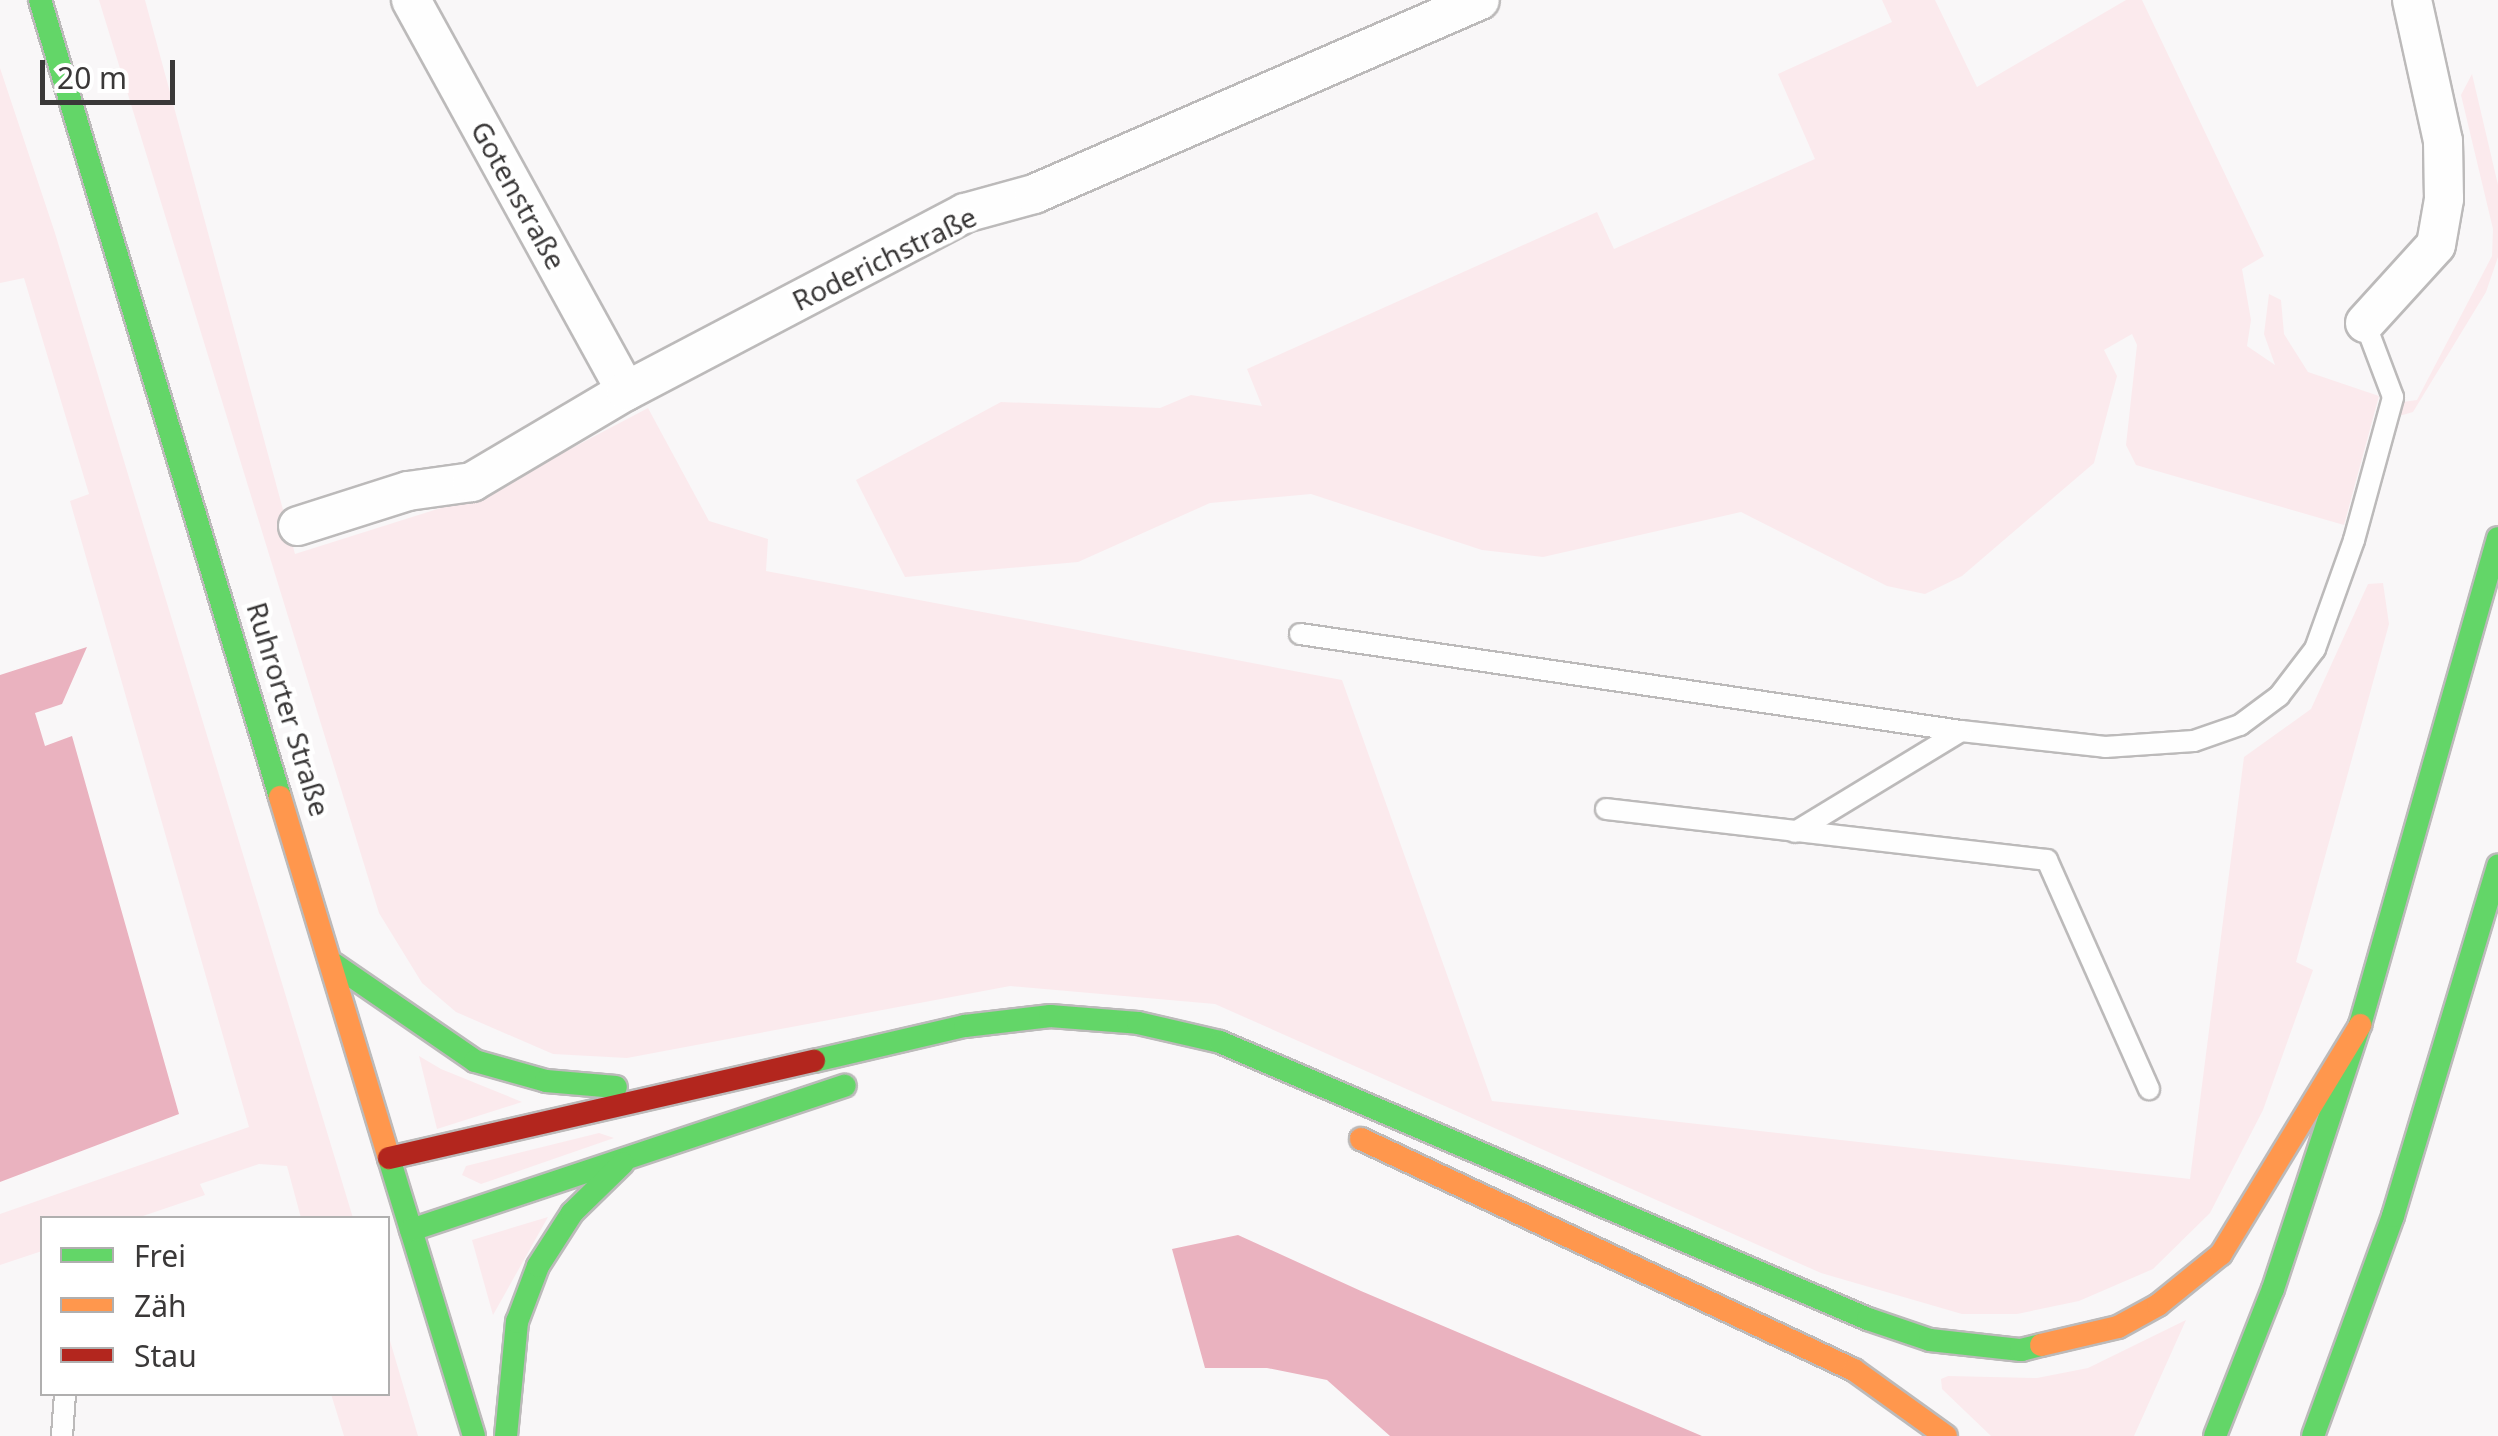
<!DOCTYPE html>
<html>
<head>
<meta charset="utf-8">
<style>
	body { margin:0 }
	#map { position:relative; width:2498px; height:1436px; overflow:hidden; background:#f9f7f8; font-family:"Noto Sans",sans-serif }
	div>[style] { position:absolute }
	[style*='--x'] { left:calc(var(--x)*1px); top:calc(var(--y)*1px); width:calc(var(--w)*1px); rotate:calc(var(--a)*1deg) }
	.green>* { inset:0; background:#fbeaed }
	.water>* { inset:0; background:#eab2bf }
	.roads { filter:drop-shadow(2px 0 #bcbaba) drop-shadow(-2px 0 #bcbaba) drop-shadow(0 2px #bcbaba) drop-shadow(0 -2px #bcbaba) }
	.lane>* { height:20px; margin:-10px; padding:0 10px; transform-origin:10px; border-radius:10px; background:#fefefe }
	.street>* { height:38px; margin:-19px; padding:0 19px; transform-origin:19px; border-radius:19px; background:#fefefe }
	.fast>* { height:22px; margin:-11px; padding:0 11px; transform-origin:11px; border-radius:11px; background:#63d668 }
	.slow>* { height:22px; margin:-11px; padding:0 11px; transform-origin:11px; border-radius:11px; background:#ff974d }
	.jam>* { height:22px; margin:-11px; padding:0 11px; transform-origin:11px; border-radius:11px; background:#b3261e }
	span { translate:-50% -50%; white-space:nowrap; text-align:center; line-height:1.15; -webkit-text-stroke:9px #fff; paint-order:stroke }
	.street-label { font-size:28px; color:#3a3838 }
	.legend { position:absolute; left:40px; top:1216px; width:350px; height:180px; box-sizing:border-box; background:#fff; border:2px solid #b0afaf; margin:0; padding:12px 18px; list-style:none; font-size:30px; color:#3a3838 }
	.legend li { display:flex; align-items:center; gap:20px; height:50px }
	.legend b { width:50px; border:2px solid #b0afaf }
	.scale { position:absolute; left:40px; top:60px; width:135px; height:45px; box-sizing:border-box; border:5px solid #3a3838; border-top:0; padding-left:12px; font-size:30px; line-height:35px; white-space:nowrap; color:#3a3838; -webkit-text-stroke:8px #fff; paint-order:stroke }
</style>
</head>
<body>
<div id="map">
	<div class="green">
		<div style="clip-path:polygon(99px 0,145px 0,295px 554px,485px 494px,648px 408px,709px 521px,768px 539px,766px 571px,1342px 680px,1492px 1101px,2190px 1179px,2244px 757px,2311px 709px,2368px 584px,2383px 583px,2389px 624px,2296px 962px,2313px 970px,2263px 1110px,2210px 1213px,2153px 1269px,2079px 1301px,2017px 1314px,1962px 1314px,1821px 1273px,1215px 1004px,1010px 986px,627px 1058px,553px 1054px,456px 1012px,422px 983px,379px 913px)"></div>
		<div style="clip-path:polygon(1882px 0,1935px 0,1977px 87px,2126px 0,2142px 0,2264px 256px,2242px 269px,2251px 320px,2247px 346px,2275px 365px,2264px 334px,2269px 294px,2281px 300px,2284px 334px,2308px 372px,2379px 396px,2344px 525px,2136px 465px,2126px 445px,2137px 345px,2132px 334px,2104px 350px,2117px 376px,2094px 463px,1962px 576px,1925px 594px,1887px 586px,1741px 512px,1543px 557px,1482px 550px,1311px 494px,1210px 503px,1078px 562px,905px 577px,856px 480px,1001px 402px,1160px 408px,1191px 395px,1262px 406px,1247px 369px,1597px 212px,1614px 249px,1815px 159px,1778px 74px,1892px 22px)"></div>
		<div style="clip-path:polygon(0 68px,55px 233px,353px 1218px,301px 1218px,287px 1166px,259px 1164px,200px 1184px,205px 1195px,137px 1218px,42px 1218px,42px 1251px,0 1265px,0 1214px,249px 1127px,70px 501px,89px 494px,24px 278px,0 283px)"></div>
		<div style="clip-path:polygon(2472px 74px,2498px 185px,2498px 257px,2486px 292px,2413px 412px,2399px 416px,2403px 402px,2417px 400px,2492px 256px,2493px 229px,2461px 95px)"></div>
		<div style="clip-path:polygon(419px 1056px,441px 1069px,522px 1102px,437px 1129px)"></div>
		<div style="clip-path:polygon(599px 1133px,614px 1138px,481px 1184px,462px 1175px,466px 1166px)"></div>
		<div style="clip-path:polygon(548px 1217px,493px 1315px,472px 1240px)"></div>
		<div style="clip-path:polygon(2186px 1320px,2134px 1436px,1991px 1436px,1942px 1389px,1941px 1379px,1948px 1376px,2037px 1378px,2088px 1368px)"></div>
		<div style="clip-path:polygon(388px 1334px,418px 1436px,344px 1436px,331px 1394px,388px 1394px)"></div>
	</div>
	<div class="water">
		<div style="clip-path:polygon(87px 647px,62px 704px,35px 713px,45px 746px,72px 736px,179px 1114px,0 1182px,0 675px)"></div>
		<div style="clip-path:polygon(1238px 1235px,1361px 1291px,1702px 1436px,1390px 1436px,1327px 1380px,1267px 1368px,1205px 1368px,1172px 1249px)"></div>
	</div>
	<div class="roads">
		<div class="lane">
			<div style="--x:1300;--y:634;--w:668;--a:8.35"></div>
			<div style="--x:1961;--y:731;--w:145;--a:6.3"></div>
			<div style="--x:2105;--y:747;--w:89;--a:-3.9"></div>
			<div style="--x:2194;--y:741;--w:49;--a:-19.2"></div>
			<div style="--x:2240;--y:725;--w:49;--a:-36.6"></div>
			<div style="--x:2279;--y:696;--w:59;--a:-52.5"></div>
			<div style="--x:2315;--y:649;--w:116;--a:-70.3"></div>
			<div style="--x:2354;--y:540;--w:148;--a:-74.7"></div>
			<div style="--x:2393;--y:397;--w:79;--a:-110.7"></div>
			<div style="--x:1606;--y:809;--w:444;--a:6.6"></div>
			<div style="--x:2047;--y:860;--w:251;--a:66"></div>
			<div style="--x:1795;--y:832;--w:194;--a:-31.3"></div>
			<div style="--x:62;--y:1436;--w:42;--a:-85.9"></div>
		</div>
		<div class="street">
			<div style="--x:411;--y:0;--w:446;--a:61.2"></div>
			<div style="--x:2365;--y:323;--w:105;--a:-47.7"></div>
			<div style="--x:2436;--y:245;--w:47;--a:-80.1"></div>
			<div style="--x:2444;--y:199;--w:58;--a:-91"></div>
			<div style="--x:2443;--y:141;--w:144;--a:-102.4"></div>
			<div style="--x:298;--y:526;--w:115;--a:-17.7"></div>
			<div style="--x:408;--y:491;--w:65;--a:-8"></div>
			<div style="--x:472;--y:482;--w:179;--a:-30.6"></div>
			<div style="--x:626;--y:391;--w:383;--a:-27.7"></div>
			<div style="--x:965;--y:213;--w:72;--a:-15.4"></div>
			<div style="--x:1034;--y:194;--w:486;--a:-23.5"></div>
		</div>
		<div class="fast">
			<div style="--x:40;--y:0;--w:832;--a:73.24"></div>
			<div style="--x:334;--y:964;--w:171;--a:34.5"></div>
			<div style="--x:475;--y:1061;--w:74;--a:15.7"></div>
			<div style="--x:546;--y:1081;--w:70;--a:4.9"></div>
			<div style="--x:814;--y:1061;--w:155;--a:-13.1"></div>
			<div style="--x:965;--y:1026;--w:86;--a:-6.7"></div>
			<div style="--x:1050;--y:1016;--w:88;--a:4.5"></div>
			<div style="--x:1138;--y:1023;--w:84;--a:13"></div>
			<div style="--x:1220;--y:1042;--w:705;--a:23.15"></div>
			<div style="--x:1868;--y:1319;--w:65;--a:18.7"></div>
			<div style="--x:1930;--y:1340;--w:92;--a:6.3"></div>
			<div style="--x:2021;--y:1350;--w:21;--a:-14"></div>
			<div style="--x:389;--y:1158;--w:291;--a:73"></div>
			<div style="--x:411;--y:1230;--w:457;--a:-18.4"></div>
			<div style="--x:506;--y:1436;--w:115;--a:-84.5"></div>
			<div style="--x:517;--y:1322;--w:60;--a:-69.4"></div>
			<div style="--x:538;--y:1266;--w:63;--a:-57.3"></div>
			<div style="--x:572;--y:1213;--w:71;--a:-44.4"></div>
			<div style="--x:2215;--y:1436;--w:158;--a:-68.5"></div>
			<div style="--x:2273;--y:1289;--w:278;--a:-71.8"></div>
			<div style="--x:2360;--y:1025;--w:506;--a:-74.18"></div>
			<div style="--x:2313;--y:1436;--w:234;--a:-70"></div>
			<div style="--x:2393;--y:1216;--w:366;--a:-73.3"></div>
		</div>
		<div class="slow">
			<div style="--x:280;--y:797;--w:377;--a:73.2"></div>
			<div style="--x:1361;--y:1139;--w:544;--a:25.11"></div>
			<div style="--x:1854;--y:1370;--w:113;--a:35.7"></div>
			<div style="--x:2041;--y:1345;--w:79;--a:-13.2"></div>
			<div style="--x:2118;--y:1327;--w:46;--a:-28.8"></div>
			<div style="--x:2158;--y:1305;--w:81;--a:-39"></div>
			<div style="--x:2221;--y:1254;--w:268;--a:-58.7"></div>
		</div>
		<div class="jam">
			<div style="--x:389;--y:1158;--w:436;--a:-12.9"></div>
		</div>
	</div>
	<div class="street-label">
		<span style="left:519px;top:195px;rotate:61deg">Gotenstraße</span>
		<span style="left:884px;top:258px;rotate:-26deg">Roderichstraße</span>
		<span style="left:289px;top:709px;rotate:73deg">Ruhrorter Straße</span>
	</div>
	<ul class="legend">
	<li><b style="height:12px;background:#63d668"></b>Frei</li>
	<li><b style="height:12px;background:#ff974d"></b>Zäh</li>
	<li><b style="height:12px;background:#b3261e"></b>Stau</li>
	</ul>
	<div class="scale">20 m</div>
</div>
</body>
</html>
